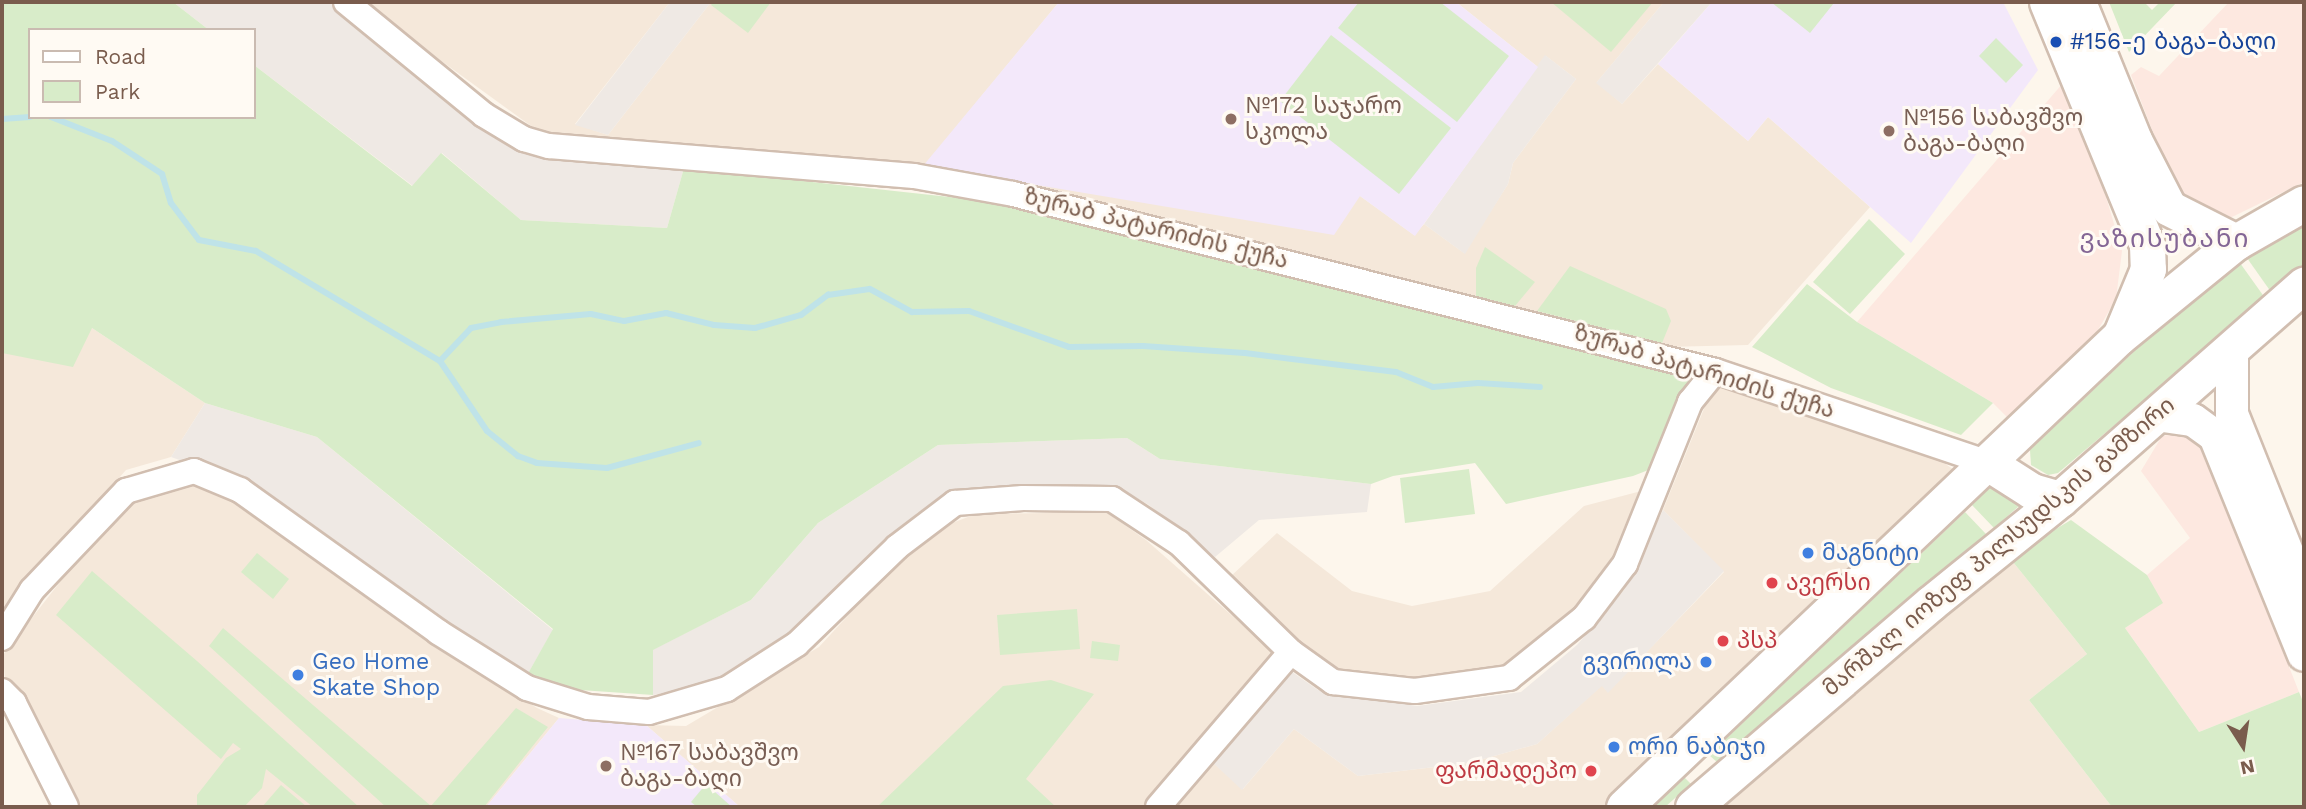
<!DOCTYPE html>
<html>
<head>
<meta charset="utf-8">
<style>
	body { margin:0 }
	#map { position:relative; width:2306px; height:809px; overflow:hidden; background:#fdf6ec; font-family:"Work Sans","Noto Sans Georgian",sans-serif }
	div>[style] { position:absolute }
	[style*='--x'] { left:calc(var(--x)*1px); top:calc(var(--y)*1px); width:calc(var(--w)*1px); rotate:calc(var(--a)*1deg) }
	.residential>* { inset:0; background:#f5e8da }
	.commercial>* { inset:0; background:#fde8e0 }
	.industrial>* { inset:0; background:#efe9e4 }
	.education>* { inset:0; background:#f3e8fa }
	.green>* { inset:0; background:#d8ecc9 }
	.stream>* { height:6px; margin:-3px; padding:0 3px; transform-origin:3px; border-radius:3px; background:#bfe3e8 }
	.roads { filter:drop-shadow(2px 0 #d1beb0) drop-shadow(-2px 0 #d1beb0) drop-shadow(0 2px #d1beb0) drop-shadow(0 -2px #d1beb0) }
	.minor>* { height:24px; margin:-12px; padding:0 12px; transform-origin:12px; border-radius:12px; background:#fff }
	.tertiary>* { height:32px; margin:-16px; padding:0 16px; transform-origin:16px; border-radius:16px; background:#fff }
	.secondary>* { height:35px; margin:-17.5px; padding:0 17.5px; transform-origin:17.5px; border-radius:17.5px; background:#fff }
	.dots>* { width:19px; height:19px; translate:-50% -50%; box-sizing:border-box; border:4px solid #fffaf3; border-radius:50% }
	span { translate:-50% -50%; white-space:nowrap; text-align:center; line-height:1.15; -webkit-text-stroke:6px #fffaf3; paint-order:stroke }
	.transit-label { font-size:23px; color:#164399 }
	.left { translate:0 -50%; text-align:left }
	.education-label { font-size:23px; color:#785e54 }
	.street-label { font-size:23px; color:#7a5c4d }
	.shop-label { font-size:23px; color:#366cbe }
	.right { translate:-100% -50%; text-align:right }
	.health-label { font-size:23px; color:#be3a42 }
	.quarter-label { font-size:26px; color:#846695; letter-spacing:2px }
	.frame { position:absolute; inset:0; border:4px solid #7a5c4d; pointer-events:none }
	.legend { position:absolute; left:28px; top:28px; width:228px; height:91px; box-sizing:border-box; background:#fffaf3; border:2px solid #cabbb1; margin:0; padding:9px 12px; list-style:none; font-size:21px; color:#7a5c4d }
	.legend li { display:flex; align-items:center; gap:14px; height:35px }
	.legend b { width:35px; border:2px solid #cabbb1 }
	.north { position:absolute; left:2208px; top:711px; width:70px; height:70px; -webkit-text-stroke:5px #fffaf3; paint-order:stroke; rotate:168deg; font-size:19px; font-weight:700; line-height:28px; text-align:center; color:#7a5c4d }
	.north::after { content:''; display:block; margin:auto; width:24px; height:32px; background:#7a5c4d; clip-path:polygon(50% 0,100% 100%,50% 72%,0 100%) }
</style>
</head>
<body>
<div id="map">
	<div class="residential">
		<div style="clip-path:polygon(360px 2px,670px 2px,575px 124px,608px 135px,711px 2px,1059px 2px,924px 166px,1360px 196px,1414px 235px,1424px 224px,1464px 253px,1508px 184px,1513px 163px,1576px 79px,1546px 56px,1538px 67px,1456px 2px,1664px 2px,1597px 82px,1622px 104px,1658px 64px,1748px 141px,1768px 117px,1870px 207px,1748px 345px,1665px 347px,912px 167px,538px 131px)"></div>
		<div style="clip-path:polygon(92px 328px,205px 403px,171px 457px,126px 470px,2px 610px,2px 353px)"></div>
		<div style="clip-path:polygon(1734px 385px,1936px 457px,1954px 470px,1605px 807px,1169px 807px,1210px 760px,1243px 789px,1294px 729px,1358px 776px,1469px 763px,1537px 744px,1602px 685px,1608px 692px,1724px 572px,1663px 510px,1712px 389px)"></div>
		<div style="clip-path:polygon(187px 483px,229px 491px,457px 657px,537px 708px,559px 718px,486px 807px,76px 807px,6px 692px,3px 655px,120px 505px)"></div>
		<div style="clip-path:polygon(1649px 489px,1615px 566px,1543px 643px,1501px 666px,1399px 680px,1330px 669px,1230px 577px,1277px 533px,1352px 591px,1412px 606px,1490px 591px,1584px 506px)"></div>
		<div style="clip-path:polygon(1106px 512px,1146px 540px,1278px 656px,1149px 807px,740px 807px,646px 725px,686px 726px,819px 647px,923px 534px,976px 514px)"></div>
		<div style="clip-path:polygon(2009px 557px,2087px 654px,2029px 700px,2112px 807px,1722px 807px,1730px 794px)"></div>
	</div>
	<div class="commercial">
		<div style="clip-path:polygon(2229px 2px,2299px 2px,2304px 6px,2304px 182px,2232px 217px,2219px 219px,2206px 217px,2175px 190px,2131px 75px,2141px 67px,2159px 76px)"></div>
		<div style="clip-path:polygon(2063px 83px,2096px 163px,2122px 251px,2116px 299px,2091px 342px,2008px 418px,1993px 403px,1857px 322px)"></div>
		<div style="clip-path:polygon(2188px 432px,2200px 442px,2210px 466px,2299px 692px,2199px 732px,2125px 628px,2162px 603px,2147px 575px,2190px 538px,2141px 471px,2162px 436px)"></div>
	</div>
	<div class="industrial">
		<div style="clip-path:polygon(173px 2px,335px 2px,523px 152px,684px 168px,667px 228px,521px 220px,442px 153px,413px 186px,254px 65px,254px 30px,209px 30px)"></div>
		<div style="clip-path:polygon(670px 2px,711px 2px,608px 135px,575px 125px)"></div>
		<div style="clip-path:polygon(1664px 2px,1712px 2px,1622px 104px,1596px 83px)"></div>
		<div style="clip-path:polygon(1545px 55px,1576px 79px,1513px 163px,1508px 184px,1465px 254px,1424px 224px)"></div>
		<div style="clip-path:polygon(205px 403px,317px 437px,553px 630px,526px 677px,237px 480px,171px 457px)"></div>
		<div style="clip-path:polygon(1127px 438px,1160px 459px,1371px 484px,1367px 512px,1259px 520px,1215px 557px,1149px 505px,1113px 485px,959px 489px,917px 513px,792px 634px,706px 686px,653px 695px,652px 650px,751px 600px,818px 523px,938px 445px)"></div>
		<div style="clip-path:polygon(1663px 510px,1724px 571px,1608px 693px,1602px 686px,1537px 744px,1469px 763px,1358px 776px,1294px 729px,1242px 790px,1210px 760px,1285px 667px,1318px 690px,1417px 706px,1521px 692px,1577px 645px,1625px 589px)"></div>
	</div>
	<div class="education">
		<div style="clip-path:polygon(1059px 2px,1456px 2px,1538px 67px,1415px 236px,1360px 196px,1334px 235px,923px 166px)"></div>
		<div style="clip-path:polygon(1712px 2px,2003px 2px,2038px 70px,1911px 243px,1768px 117px,1748px 141px,1658px 64px)"></div>
		<div style="clip-path:polygon(559px 718px,646px 725px,740px 807px,486px 807px)"></div>
	</div>
	<div class="green">
		<div style="clip-path:polygon(2px 2px,173px 2px,209px 30px,30px 30px,30px 117px,254px 117px,254px 65px,412px 186px,441px 153px,521px 220px,667px 228px,684px 168px,1032px 206px,1690px 376px,1656px 467px,1633px 476px,1506px 504px,1475px 463px,1393px 476px,1371px 484px,1160px 459px,1127px 438px,938px 445px,818px 523px,751px 600px,653px 650px,653px 695px,580px 690px,526px 677px,553px 629px,317px 437px,205px 403px,92px 328px,73px 367px,2px 353px)"></div>
		<div style="clip-path:polygon(713px 2px,771px 2px,748px 33px,711px 5px)"></div>
		<div style="clip-path:polygon(1359px 2px,1440px 2px,1509px 56px,1457px 122px,1338px 28px)"></div>
		<div style="clip-path:polygon(1551px 2px,1653px 2px,1611px 52px)"></div>
		<div style="clip-path:polygon(1771px 2px,1832px 2px,1834px 3px,1810px 33px)"></div>
		<div style="clip-path:polygon(2109px 2px,2144px 2px,2152px 10px,2160px 2px,2177px 2px,2129px 52px)"></div>
		<div style="clip-path:polygon(1331px 35px,1451px 128px,1399px 194px,1280px 101px)"></div>
		<div style="clip-path:polygon(1996px 38px,2023px 65px,2006px 83px,1979px 56px)"></div>
		<div style="clip-path:polygon(1869px 219px,1905px 254px,1850px 314px,1813px 282px)"></div>
		<div style="clip-path:polygon(2304px 222px,2304px 264px,2271px 292px,2247px 258px)"></div>
		<div style="clip-path:polygon(1485px 247px,1535px 282px,1515px 306px,1476px 296px,1476px 268px)"></div>
		<div style="clip-path:polygon(2240px 263px,2265px 298px,2058px 473px,2048px 475px,2031px 465px,2030px 450px,2202px 287px)"></div>
		<div style="clip-path:polygon(1570px 266px,1666px 309px,1671px 321px,1662px 343px,1537px 311px)"></div>
		<div style="clip-path:polygon(1807px 284px,1857px 322px,1993px 403px,1961px 435px,1831px 388px,1752px 347px)"></div>
		<div style="clip-path:polygon(1469px 469px,1475px 514px,1405px 523px,1400px 478px)"></div>
		<div style="clip-path:polygon(1998px 480px,2005px 496px,2019px 506px,1994px 528px,1972px 505px)"></div>
		<div style="clip-path:polygon(1965px 512px,1986px 534px,1717px 762px,1709px 755px)"></div>
		<div style="clip-path:polygon(2071px 520px,2147px 575px,2163px 603px,2125px 628px,2199px 732px,2299px 692px,2304px 704px,2304px 807px,2112px 807px,2029px 700px,2087px 654px,2009px 557px)"></div>
		<div style="clip-path:polygon(257px 553px,289px 579px,273px 599px,241px 572px)"></div>
		<div style="clip-path:polygon(92px 571px,197px 661px,359px 807px,313px 807px,266px 769px,262px 788px,244px 807px,197px 807px,197px 795px,226px 758px,241px 749px,233px 743px,221px 759px,56px 615px)"></div>
		<div style="clip-path:polygon(1077px 609px,1080px 649px,1000px 655px,997px 615px)"></div>
		<div style="clip-path:polygon(223px 628px,431px 806px,516px 708px,548px 727px,484px 807px,386px 807px,209px 646px)"></div>
		<div style="clip-path:polygon(1092px 641px,1120px 645px,1118px 661px,1090px 658px)"></div>
		<div style="clip-path:polygon(1051px 680px,1094px 694px,1026px 779px,1056px 807px,877px 807px,1003px 686px)"></div>
		<div style="clip-path:polygon(1684px 777px,1691px 784px,1665px 807px,1651px 807px)"></div>
		<div style="clip-path:polygon(706px 784px,732px 807px,697px 807px,691px 802px)"></div>
		<div style="clip-path:polygon(281px 785px,307px 807px,262px 807px)"></div>
	</div>
	<div class="stream">
		<div style="--x:51;--y:117;--w:66;--a:21.5"></div>
		<div style="--x:112;--y:141;--w:60;--a:33.4"></div>
		<div style="--x:162;--y:174;--w:30;--a:73"></div>
		<div style="--x:171;--y:203;--w:46;--a:52.9"></div>
		<div style="--x:199;--y:240;--w:58;--a:10.9"></div>
		<div style="--x:256;--y:251;--w:214;--a:30.9"></div>
		<div style="--x:440;--y:361;--w:84;--a:56.1"></div>
		<div style="--x:487;--y:431;--w:40;--a:39"></div>
		<div style="--x:518;--y:456;--w:20;--a:20"></div>
		<div style="--x:537;--y:463;--w:70;--a:4.1"></div>
		<div style="--x:607;--y:468;--w:95;--a:-15.2"></div>
		<div style="--x:2;--y:119;--w:28;--a:-4"></div>
		<div style="--x:440;--y:361;--w:45;--a:-46.8"></div>
		<div style="--x:471;--y:328;--w:31;--a:-11"></div>
		<div style="--x:501;--y:322;--w:90;--a:-5.1"></div>
		<div style="--x:591;--y:314;--w:34;--a:12"></div>
		<div style="--x:624;--y:321;--w:43;--a:-10.8"></div>
		<div style="--x:666;--y:313;--w:49;--a:14"></div>
		<div style="--x:714;--y:325;--w:41;--a:4.2"></div>
		<div style="--x:755;--y:328;--w:48;--a:-15.8"></div>
		<div style="--x:801;--y:315;--w:34;--a:-37"></div>
		<div style="--x:828;--y:295;--w:42;--a:-8.1"></div>
		<div style="--x:870;--y:289;--w:48;--a:28.7"></div>
		<div style="--x:912;--y:312;--w:57;--a:-1"></div>
		<div style="--x:969;--y:311;--w:106;--a:19.8"></div>
		<div style="--x:1069;--y:347;--w:74;--a:-0.8"></div>
		<div style="--x:1143;--y:346;--w:102;--a:3.9"></div>
		<div style="--x:1245;--y:353;--w:152;--a:7.2"></div>
		<div style="--x:1396;--y:372;--w:40;--a:22"></div>
		<div style="--x:1433;--y:387;--w:45;--a:-5.1"></div>
		<div style="--x:1478;--y:383;--w:62;--a:3.7"></div>
	</div>
	<div class="roads">
		<div class="minor">
			<div style="--x:346;--y:2;--w:178;--a:39.3"></div>
			<div style="--x:484;--y:115;--w:47;--a:31"></div>
			<div style="--x:524;--y:139;--w:26;--a:16"></div>
			<div style="--x:549;--y:146;--w:366;--a:4.7"></div>
			<div style="--x:914;--y:176;--w:101;--a:10.3"></div>
			<div style="--x:1013;--y:194;--w:724;--a:14.15"></div>
			<div style="--x:1715;--y:371;--w:288;--a:18.6"></div>
			<div style="--x:2;--y:638;--w:57;--a:-58"></div>
			<div style="--x:32;--y:590;--w:137;--a:-46.5"></div>
			<div style="--x:126;--y:491;--w:71;--a:-16.4"></div>
			<div style="--x:194;--y:471;--w:50;--a:22.4"></div>
			<div style="--x:240;--y:490;--w:244;--a:35.6"></div>
			<div style="--x:438;--y:632;--w:105;--a:32.2"></div>
			<div style="--x:527;--y:688;--w:64;--a:17.3"></div>
			<div style="--x:588;--y:707;--w:61;--a:4.7"></div>
			<div style="--x:649;--y:712;--w:81;--a:-16.4"></div>
			<div style="--x:727;--y:689;--w:83;--a:-32.7"></div>
			<div style="--x:797;--y:644;--w:139;--a:-44.1"></div>
			<div style="--x:897;--y:547;--w:73;--a:-37.2"></div>
			<div style="--x:955;--y:503;--w:68;--a:-4.2"></div>
			<div style="--x:1023;--y:498;--w:89;--a:0.6"></div>
			<div style="--x:1112;--y:499;--w:80;--a:33.3"></div>
			<div style="--x:1179;--y:543;--w:156;--a:44.2"></div>
			<div style="--x:1291;--y:652;--w:52;--a:35.5"></div>
			<div style="--x:1333;--y:682;--w:82;--a:6.3"></div>
			<div style="--x:1415;--y:691;--w:95;--a:-7.9"></div>
			<div style="--x:1509;--y:678;--w:96;--a:-38.7"></div>
			<div style="--x:1584;--y:618;--w:68;--a:-52.8"></div>
			<div style="--x:1625;--y:564;--w:175;--a:-68.1"></div>
			<div style="--x:1690;--y:402;--w:40;--a:-51"></div>
			<div style="--x:2;--y:691;--w:17;--a:45"></div>
			<div style="--x:14;--y:703;--w:116;--a:63.4"></div>
			<div style="--x:1158;--y:807;--w:204;--a:-49.4"></div>
		</div>
		<div class="tertiary">
			<div style="--x:2232;--y:349;--w:65;--a:90"></div>
			<div style="--x:2232;--y:414;--w:194;--a:68.2"></div>
			<div style="--x:2156;--y:415;--w:37;--a:8"></div>
			<div style="--x:2193;--y:420;--w:27;--a:36"></div>
			<div style="--x:2215;--y:436;--w:236;--a:67.9"></div>
		</div>
		<div class="secondary">
			<div style="--x:2047;--y:2;--w:263;--a:67.6"></div>
			<div style="--x:2147;--y:245;--w:24;--a:88"></div>
			<div style="--x:2148;--y:269;--w:70;--a:112.6"></div>
			<div style="--x:2078;--y:2;--w:149;--a:67.9"></div>
			<div style="--x:2134;--y:140;--w:76;--a:62.8"></div>
			<div style="--x:2169;--y:208;--w:75;--a:26.9"></div>
			<div style="--x:1988;--y:463;--w:52;--a:32.5"></div>
			<div style="--x:2032;--y:491;--w:29;--a:16"></div>
			<div style="--x:1624;--y:807;--w:683;--a:-43.52"></div>
			<div style="--x:2119;--y:337;--w:151;--a:-39.1"></div>
			<div style="--x:2236;--y:242;--w:78;--a:-29.8"></div>
			<div style="--x:1693;--y:807;--w:313;--a:-40.6"></div>
			<div style="--x:1931;--y:603;--w:166;--a:-38.9"></div>
			<div style="--x:2060;--y:499;--w:325;--a:-41.3"></div>
		</div>
	</div>
	<div class="dots">
		<div style="left:2056px;top:42px;background:#1a4fb4"></div>
		<div style="left:1231px;top:119px;background:#8d6e63"></div>
		<div style="left:1889px;top:131px;background:#8d6e63"></div>
		<div style="left:1808px;top:553px;background:#3f7fe0"></div>
		<div style="left:1772px;top:583px;background:#e0444e"></div>
		<div style="left:1723px;top:641px;background:#e0444e"></div>
		<div style="left:1706px;top:662px;background:#3f7fe0"></div>
		<div style="left:298px;top:675px;background:#3f7fe0"></div>
		<div style="left:1614px;top:747px;background:#3f7fe0"></div>
		<div style="left:606px;top:766px;background:#8d6e63"></div>
		<div style="left:1591px;top:771px;background:#e0444e"></div>
	</div>
	<div class="transit-label">
		<span class="left" style="left:2070px;top:42px">#156-ე ბაგა-ბაღი</span>
	</div>
	<div class="education-label">
		<span class="left" style="left:1245px;top:119px">№172 საჯარო<br>სკოლა</span>
		<span class="left" style="left:1903px;top:131px">№156 საბავშვო<br>ბაგა-ბაღი</span>
		<span class="left" style="left:620px;top:766px">№167 საბავშვო<br>ბაგა-ბაღი</span>
	</div>
	<div class="street-label">
		<span style="left:1156px;top:229px;rotate:14deg">ზურაბ პატარიძის ქუჩა</span>
		<span style="left:1704px;top:372px;rotate:17deg">ზურაბ პატარიძის ქუჩა</span>
		<span style="left:1999px;top:547px;rotate:-40deg">მარშალ იოზეფ პილსუდსკის გამზირი</span>
	</div>
	<div class="shop-label">
		<span class="left" style="left:1822px;top:553px">მაგნიტი</span>
		<span class="left" style="left:312px;top:675px">Geo Home<br>Skate Shop</span>
		<span class="right" style="left:1692px;top:662px">გვირილა</span>
		<span class="left" style="left:1628px;top:747px">ორი ნაბიჯი</span>
	</div>
	<div class="health-label">
		<span class="left" style="left:1786px;top:583px">ავერსი</span>
		<span class="left" style="left:1737px;top:641px">პსპ</span>
		<span class="right" style="left:1577px;top:771px">ფარმადეპო</span>
	</div>
	<div class="quarter-label">
		<span style="left:2165px;top:239px">ვაზისუბანი</span>
	</div>
	<div class="frame"></div>
	<ul class="legend">
	<li><b style="height:9px;background:#fff"></b>Road</li>
	<li><b style="height:19px;background:#d8ecc9"></b>Park</li>
	</ul>
	<div class="north">N</div>
</div>
</body>
</html>
